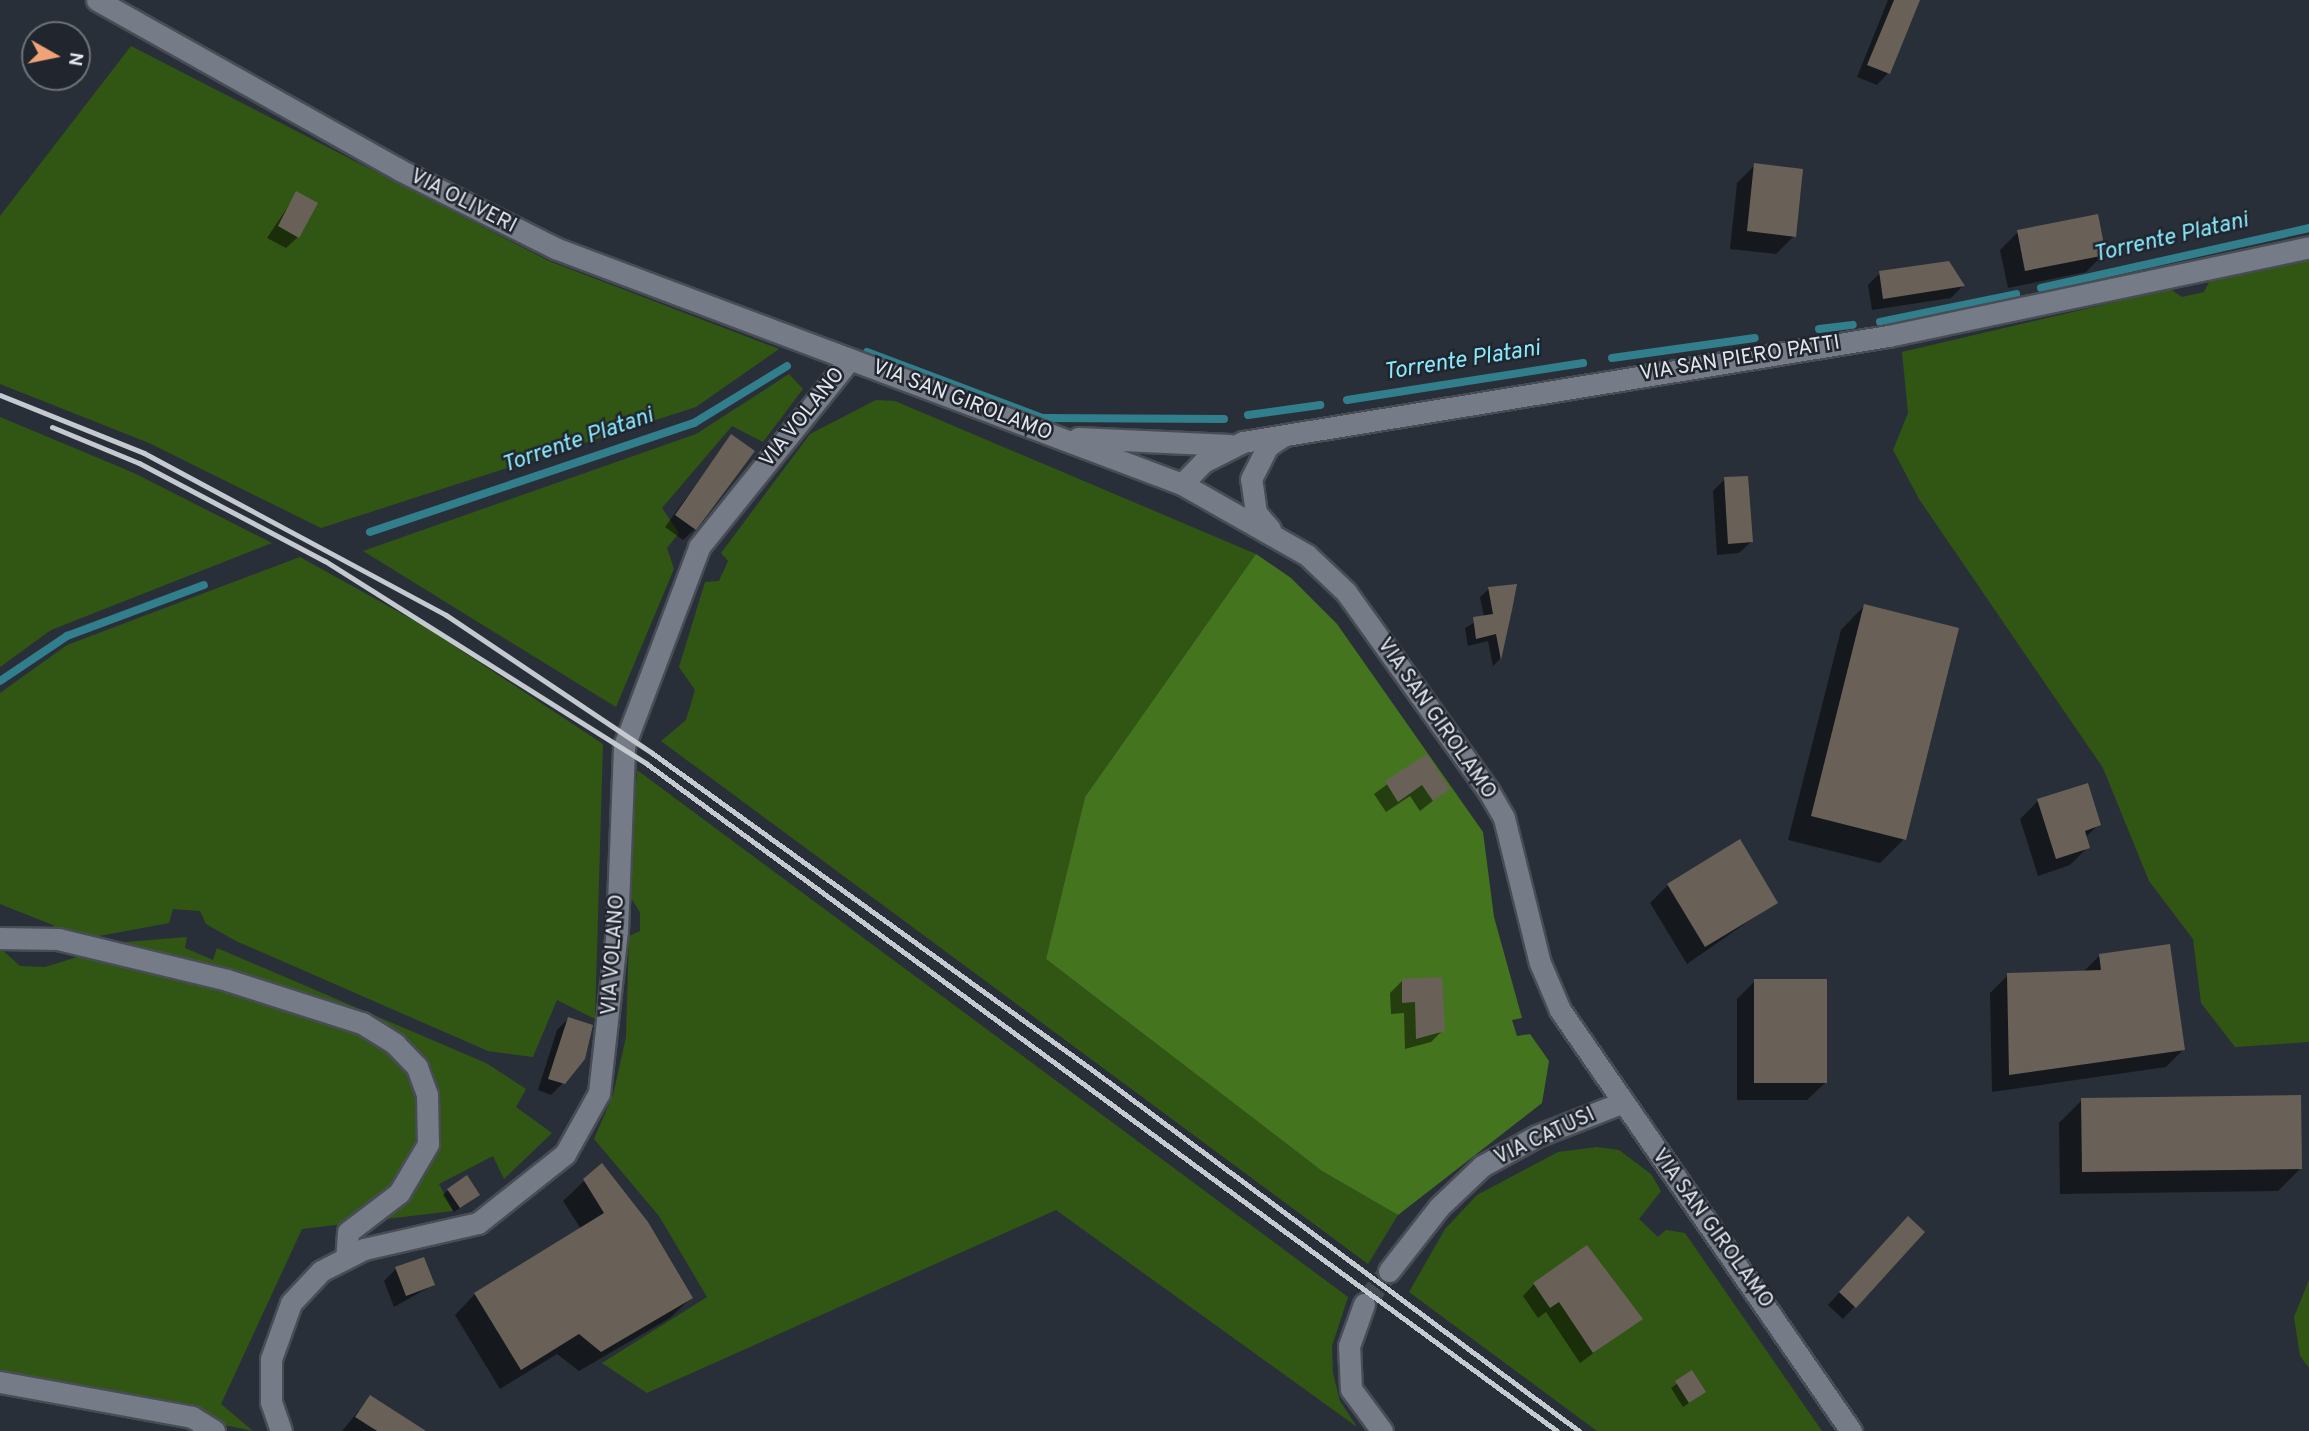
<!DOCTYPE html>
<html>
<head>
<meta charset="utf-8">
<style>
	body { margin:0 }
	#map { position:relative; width:2309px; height:1431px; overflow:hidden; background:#292f38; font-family:Overpass,sans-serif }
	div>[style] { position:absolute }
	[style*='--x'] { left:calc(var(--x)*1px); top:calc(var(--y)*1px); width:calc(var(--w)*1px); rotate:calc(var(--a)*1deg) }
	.green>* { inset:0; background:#315614 }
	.forest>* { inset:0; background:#44751e }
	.shadow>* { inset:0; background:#0007 }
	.stream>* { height:8px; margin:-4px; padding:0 4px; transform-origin:4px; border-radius:4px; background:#317e8c }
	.building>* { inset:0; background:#696157 }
	.minor-tunnel>* { height:21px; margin-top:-10.5px; transform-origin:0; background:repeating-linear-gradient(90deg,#454b53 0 21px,transparent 0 31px) }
	.roads { filter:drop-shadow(2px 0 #484d55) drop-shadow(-2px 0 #484d55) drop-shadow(0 2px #484d55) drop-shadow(0 -2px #484d55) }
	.minor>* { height:21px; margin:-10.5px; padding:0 10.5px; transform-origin:10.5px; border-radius:10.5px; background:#767c87 }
	.rail>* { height:5px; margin:-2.5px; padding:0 2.5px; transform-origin:2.5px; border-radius:2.5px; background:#c5cad0 }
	span { translate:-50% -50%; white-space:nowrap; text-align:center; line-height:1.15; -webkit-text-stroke:5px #20252e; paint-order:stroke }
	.street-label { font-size:21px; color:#e3e7ed }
	.water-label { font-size:23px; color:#89eafd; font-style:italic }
	.north { position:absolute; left:21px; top:21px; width:70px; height:70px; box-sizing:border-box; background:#20252e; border:2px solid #6e737a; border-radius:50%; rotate:99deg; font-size:19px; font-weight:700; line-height:28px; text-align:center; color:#e3e7ed }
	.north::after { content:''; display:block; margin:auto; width:24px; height:32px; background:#f0a278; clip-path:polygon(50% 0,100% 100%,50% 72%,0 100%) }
</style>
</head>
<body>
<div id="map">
	<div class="green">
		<div style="clip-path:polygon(131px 46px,549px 261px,779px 349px,696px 407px,321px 528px,149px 443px,0 384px,0 216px)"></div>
		<div style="clip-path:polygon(2309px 260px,2309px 1042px,2235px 1047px,2201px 1003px,2193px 939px,2149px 881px,2103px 768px,1919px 499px,1893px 450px,1908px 413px,1902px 352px,2170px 289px,2182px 297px,2204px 292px,2210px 280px)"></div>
		<div style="clip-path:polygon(789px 374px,803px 389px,763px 442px,732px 426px,662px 508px,679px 533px,667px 548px,674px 569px,616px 707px,363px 551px,696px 434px)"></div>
		<div style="clip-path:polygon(876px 400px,895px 401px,1256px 554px,1085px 797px,1046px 959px,1322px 1171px,1398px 1215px,1368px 1264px,661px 741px,686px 720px,695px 690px,679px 667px,705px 582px,719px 581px,728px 561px,721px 553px,810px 434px)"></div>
		<div style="clip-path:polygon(0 417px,134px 473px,272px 543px,51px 630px,0 667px)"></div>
		<div style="clip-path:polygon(300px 557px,424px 626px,603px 744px,595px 1019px,557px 1000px,533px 1057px,488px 1051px,236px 941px,206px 924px,200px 911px,173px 909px,169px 923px,67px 942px,53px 925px,0 904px,0 693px,67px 645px)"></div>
		<div style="clip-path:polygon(637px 770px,1348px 1297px,1332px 1346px,1333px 1373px,1340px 1401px,1357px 1427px,1056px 1210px,647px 1393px,602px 1363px,707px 1297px,659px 1216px,594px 1139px,613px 1095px,626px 1037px,629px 936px,640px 931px,640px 912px,629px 895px)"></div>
		<div style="clip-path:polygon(187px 937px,185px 948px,213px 960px,217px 948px,486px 1063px,526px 1089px,516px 1107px,552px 1133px,504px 1179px,493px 1156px,439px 1184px,453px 1211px,302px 1229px,221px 1404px,253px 1431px,0 1378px,0 948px,20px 966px,45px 967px,126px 942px)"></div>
		<div style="clip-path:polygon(1597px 1147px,1619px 1150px,1651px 1174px,1661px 1191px,1639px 1219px,1658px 1237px,1666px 1230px,1685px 1233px,1822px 1431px,1597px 1431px,1409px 1292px,1445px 1229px,1477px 1195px,1558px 1152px)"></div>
		<div style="clip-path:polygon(2309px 1280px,2309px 1368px,2300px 1356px,2294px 1317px)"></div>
	</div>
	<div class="forest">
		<div style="clip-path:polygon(1256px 554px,1291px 578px,1337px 624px,1483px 832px,1494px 917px,1522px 1018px,1512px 1020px,1517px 1036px,1530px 1034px,1549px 1061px,1542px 1103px,1398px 1215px,1322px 1171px,1046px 959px,1085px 797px)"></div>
	</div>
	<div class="shadow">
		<div style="clip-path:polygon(1888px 0,1919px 0,1888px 73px,1877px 85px,1857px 77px)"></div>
		<div style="clip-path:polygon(1755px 165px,1794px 236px,1776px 254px,1730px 249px,1737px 183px)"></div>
		<div style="clip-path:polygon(297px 193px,298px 237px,286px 248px,267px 238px)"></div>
		<div style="clip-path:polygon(2018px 232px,2104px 254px,2086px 272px,2008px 288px,2000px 250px)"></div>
		<div style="clip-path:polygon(1880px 273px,1963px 286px,1951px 298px,1872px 310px,1868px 285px)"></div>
		<div style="clip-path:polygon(731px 436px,695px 529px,683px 540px,665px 527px)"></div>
		<div style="clip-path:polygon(1725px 479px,1751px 542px,1739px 553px,1717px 555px,1713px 491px)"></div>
		<div style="clip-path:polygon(1515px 586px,1500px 659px,1493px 666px,1488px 641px,1468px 646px,1465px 628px,1484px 617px,1480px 597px,1489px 589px)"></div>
		<div style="clip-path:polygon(1864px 606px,1904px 839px,1880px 863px,1788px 840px,1841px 630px)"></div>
		<div style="clip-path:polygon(1426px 756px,1448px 789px,1420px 811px,1410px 796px,1386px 812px,1374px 794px)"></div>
		<div style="clip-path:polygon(2086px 785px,2099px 824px,2085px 838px,2088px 847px,2070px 865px,2038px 876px,2020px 819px,2038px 801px)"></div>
		<div style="clip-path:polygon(1668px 885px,1776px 902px,1687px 964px,1650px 903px)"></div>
		<div style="clip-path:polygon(2099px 956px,2184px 1049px,2166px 1067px,1992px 1092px,1990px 993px,2008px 975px,2082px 973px)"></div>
		<div style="clip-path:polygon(1402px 981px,1443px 1030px,1431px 1042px,1405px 1049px,1404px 1013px,1391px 1014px,1390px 993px)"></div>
		<div style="clip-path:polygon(1755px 981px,1825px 1083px,1807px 1100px,1737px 1100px,1737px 999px)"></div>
		<div style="clip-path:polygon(568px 1019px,563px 1083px,551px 1095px,538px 1090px,557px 1030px)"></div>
		<div style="clip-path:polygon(2082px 1100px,2301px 1168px,2278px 1191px,2060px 1194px,2059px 1123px)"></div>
		<div style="clip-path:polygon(584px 1181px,691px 1298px,670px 1318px,579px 1371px,557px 1354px,500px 1389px,455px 1315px,475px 1294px,581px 1229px,563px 1201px)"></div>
		<div style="clip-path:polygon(448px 1190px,472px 1200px,454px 1212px,443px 1195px)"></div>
		<div style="clip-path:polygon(1896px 1230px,1923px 1232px,1843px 1319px,1828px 1305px)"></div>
		<div style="clip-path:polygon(396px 1269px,433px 1285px,394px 1307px,384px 1281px)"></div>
		<div style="clip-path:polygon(1534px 1284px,1640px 1319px,1580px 1363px,1546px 1312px,1538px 1318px,1523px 1296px)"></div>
		<div style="clip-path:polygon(1692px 1373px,1698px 1397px,1683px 1407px,1671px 1388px)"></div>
		<div style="clip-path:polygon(370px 1397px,423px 1431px,342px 1431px)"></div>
	</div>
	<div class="stream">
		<div style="--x:2041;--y:288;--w:275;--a:-12.6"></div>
		<div style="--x:1880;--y:322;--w:139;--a:-11.6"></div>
		<div style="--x:1819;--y:329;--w:34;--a:-7"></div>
		<div style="--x:867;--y:352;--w:188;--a:20.6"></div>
		<div style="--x:1043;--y:418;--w:181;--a:0.3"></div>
		<div style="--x:1612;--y:358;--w:144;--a:-8"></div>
		<div style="--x:1347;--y:400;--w:239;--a:-8.9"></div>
		<div style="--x:1248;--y:415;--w:73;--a:-7.9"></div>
		<div style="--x:370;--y:532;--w:342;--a:-18.6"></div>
		<div style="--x:694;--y:423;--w:109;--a:-31.5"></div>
		<div style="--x:0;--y:681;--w:81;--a:-33.9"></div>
		<div style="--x:67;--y:636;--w:146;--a:-20.4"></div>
	</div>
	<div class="building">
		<div style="clip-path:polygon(1894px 0,1920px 0,1890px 74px,1867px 65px)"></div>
		<div style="clip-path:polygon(1754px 163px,1803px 169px,1796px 237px,1747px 231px)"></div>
		<div style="clip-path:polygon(296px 191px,318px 203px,299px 238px,278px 226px)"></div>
		<div style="clip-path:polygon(2098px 214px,2106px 255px,2025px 271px,2017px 230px)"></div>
		<div style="clip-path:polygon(1949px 261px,1965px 286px,1883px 299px,1879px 271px)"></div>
		<div style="clip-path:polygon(731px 434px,755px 451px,696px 530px,675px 515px)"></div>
		<div style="clip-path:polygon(1748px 476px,1753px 542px,1728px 544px,1724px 477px)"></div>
		<div style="clip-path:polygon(1517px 584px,1512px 610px,1501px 660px,1496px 634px,1476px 639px,1473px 617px,1493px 614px,1488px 587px)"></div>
		<div style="clip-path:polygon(1864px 604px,1959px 628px,1906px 840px,1811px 816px)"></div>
		<div style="clip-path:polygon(1427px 754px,1450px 789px,1433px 801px,1422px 785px,1398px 802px,1385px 781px)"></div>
		<div style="clip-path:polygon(2088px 783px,2101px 825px,2085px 831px,2090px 848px,2056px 859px,2037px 799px)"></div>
		<div style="clip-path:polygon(1740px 839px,1778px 903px,1705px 947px,1667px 884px)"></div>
		<div style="clip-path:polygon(2170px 944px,2185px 1050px,2009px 1075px,2007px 973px,2101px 970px,2099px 954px)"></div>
		<div style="clip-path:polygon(1442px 977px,1445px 1031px,1416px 1039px,1415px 1002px,1402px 1003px,1402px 979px)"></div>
		<div style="clip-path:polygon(1754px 979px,1827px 979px,1827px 1083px,1754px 1083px)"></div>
		<div style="clip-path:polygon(568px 1017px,593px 1025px,585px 1059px,565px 1084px,548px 1079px)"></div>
		<div style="clip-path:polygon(2301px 1095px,2302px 1169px,2082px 1172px,2081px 1098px)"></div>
		<div style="clip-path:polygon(602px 1163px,648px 1222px,693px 1298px,601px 1352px,579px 1334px,521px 1370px,474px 1293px,604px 1213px,583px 1179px)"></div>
		<div style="clip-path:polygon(467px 1175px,480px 1195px,460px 1208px,447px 1189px)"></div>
		<div style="clip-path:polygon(1908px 1216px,1925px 1232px,1856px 1308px,1839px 1292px)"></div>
		<div style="clip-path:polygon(1587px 1245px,1643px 1319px,1593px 1353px,1559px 1302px,1550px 1308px,1533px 1283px)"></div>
		<div style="clip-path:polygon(424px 1257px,435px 1285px,406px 1296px,395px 1267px)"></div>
		<div style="clip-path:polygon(1692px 1370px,1706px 1392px,1689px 1403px,1675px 1381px)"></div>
		<div style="clip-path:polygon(370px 1395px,426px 1431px,377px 1431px,355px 1417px)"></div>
	</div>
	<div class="minor-tunnel">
		<div style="--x:1364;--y:1304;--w:41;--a:-52.9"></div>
	</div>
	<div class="roads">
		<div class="minor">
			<div style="--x:97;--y:0;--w:347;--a:29.3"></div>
			<div style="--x:400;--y:170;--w:174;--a:26.7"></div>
			<div style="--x:555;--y:248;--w:670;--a:20.63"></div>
			<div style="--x:1182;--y:484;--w:144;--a:29.6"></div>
			<div style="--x:1307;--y:555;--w:54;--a:43.5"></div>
			<div style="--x:1346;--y:592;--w:244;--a:54.4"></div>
			<div style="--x:1488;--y:790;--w:32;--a:60"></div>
			<div style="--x:1504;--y:818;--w:149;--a:76.1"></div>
			<div style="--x:1540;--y:963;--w:51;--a:66.9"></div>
			<div style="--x:1560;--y:1010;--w:512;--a:55.35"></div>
			<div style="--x:1078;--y:438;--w:152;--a:2.6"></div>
			<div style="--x:1182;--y:484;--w:30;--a:-46"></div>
			<div style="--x:1203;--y:462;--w:45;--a:-26.6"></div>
			<div style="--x:1243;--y:442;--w:654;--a:-9.33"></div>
			<div style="--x:1888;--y:336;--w:430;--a:-11.9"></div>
			<div style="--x:1270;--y:529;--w:21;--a:-131"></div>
			<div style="--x:1256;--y:513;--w:34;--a:-98"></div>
			<div style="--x:1251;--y:479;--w:37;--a:-63"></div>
			<div style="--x:1268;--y:446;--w:18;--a:-34"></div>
			<div style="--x:0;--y:938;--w:58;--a:1"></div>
			<div style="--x:58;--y:939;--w:174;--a:13.6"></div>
			<div style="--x:227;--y:980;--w:142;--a:17.7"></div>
			<div style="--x:362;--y:1023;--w:39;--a:32"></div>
			<div style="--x:395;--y:1044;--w:32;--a:46"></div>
			<div style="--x:417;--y:1067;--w:29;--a:70"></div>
			<div style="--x:427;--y:1094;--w:50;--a:88.9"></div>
			<div style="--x:428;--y:1144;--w:57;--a:120.6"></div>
			<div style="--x:399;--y:1193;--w:64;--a:142.6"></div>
			<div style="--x:348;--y:1232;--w:26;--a:94"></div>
			<div style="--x:1389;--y:1271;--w:81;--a:-52"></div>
			<div style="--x:1439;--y:1207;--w:59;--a:-43.6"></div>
			<div style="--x:1482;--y:1166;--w:63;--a:-28.6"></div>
			<div style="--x:1537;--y:1136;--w:90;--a:-21.4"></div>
			<div style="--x:1364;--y:1304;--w:45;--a:109.7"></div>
			<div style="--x:1349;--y:1346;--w:43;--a:87.3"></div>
			<div style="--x:1351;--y:1389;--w:52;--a:53.6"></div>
			<div style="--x:0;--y:1382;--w:195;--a:10.3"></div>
			<div style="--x:192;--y:1417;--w:26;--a:32"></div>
			<div style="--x:281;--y:1431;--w:31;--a:-109"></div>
			<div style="--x:271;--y:1402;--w:43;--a:-90"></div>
			<div style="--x:271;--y:1359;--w:59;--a:-70.3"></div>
			<div style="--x:291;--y:1303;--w:44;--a:-46.8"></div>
			<div style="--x:321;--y:1271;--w:48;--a:-27.1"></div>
			<div style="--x:364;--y:1249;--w:117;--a:-12.8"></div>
			<div style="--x:478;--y:1223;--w:111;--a:-38.4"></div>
			<div style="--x:565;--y:1154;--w:70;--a:-60.9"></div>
			<div style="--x:599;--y:1093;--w:163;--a:-83.7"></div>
			<div style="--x:617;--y:931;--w:185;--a:-87.8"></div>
			<div style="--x:624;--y:746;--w:213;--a:-69.3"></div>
			<div style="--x:699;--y:547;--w:241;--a:-51.2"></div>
		</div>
	</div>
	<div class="rail">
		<div style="--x:0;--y:395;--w:155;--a:21.9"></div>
		<div style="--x:144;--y:453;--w:343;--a:28.2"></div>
		<div style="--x:446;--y:615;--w:248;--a:33.8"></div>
		<div style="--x:652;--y:753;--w:541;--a:35.75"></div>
		<div style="--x:1091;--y:1069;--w:608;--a:36.57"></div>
		<div style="--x:52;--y:427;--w:94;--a:22.5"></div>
		<div style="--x:139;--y:463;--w:210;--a:27.8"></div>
		<div style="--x:325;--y:561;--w:381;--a:32.2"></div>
		<div style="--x:647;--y:764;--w:1128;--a:36.24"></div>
	</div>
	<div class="street-label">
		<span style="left:463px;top:202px;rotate:27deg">VIA OLIVERI</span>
		<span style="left:1740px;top:359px;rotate:-9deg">VIA SAN PIERO PATTI</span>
		<span style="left:962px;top:401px;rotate:21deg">VIA SAN GIROLAMO</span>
		<span style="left:803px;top:418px;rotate:-51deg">VIA VOLANO</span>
		<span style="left:1436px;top:719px;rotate:55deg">VIA SAN GIROLAMO</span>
		<span style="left:614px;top:955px;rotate:-86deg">VIA VOLANO</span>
		<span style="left:1545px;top:1137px;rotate:-25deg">VIA CATUSI</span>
		<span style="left:1712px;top:1229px;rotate:54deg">VIA SAN GIROLAMO</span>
	</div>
	<div class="water-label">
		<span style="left:2171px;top:239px;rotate:-13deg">Torrente Platani</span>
		<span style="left:1462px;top:362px;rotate:-9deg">Torrente Platani</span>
		<span style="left:578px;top:442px;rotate:-19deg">Torrente Platani</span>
	</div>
	<div class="north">N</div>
</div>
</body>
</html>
